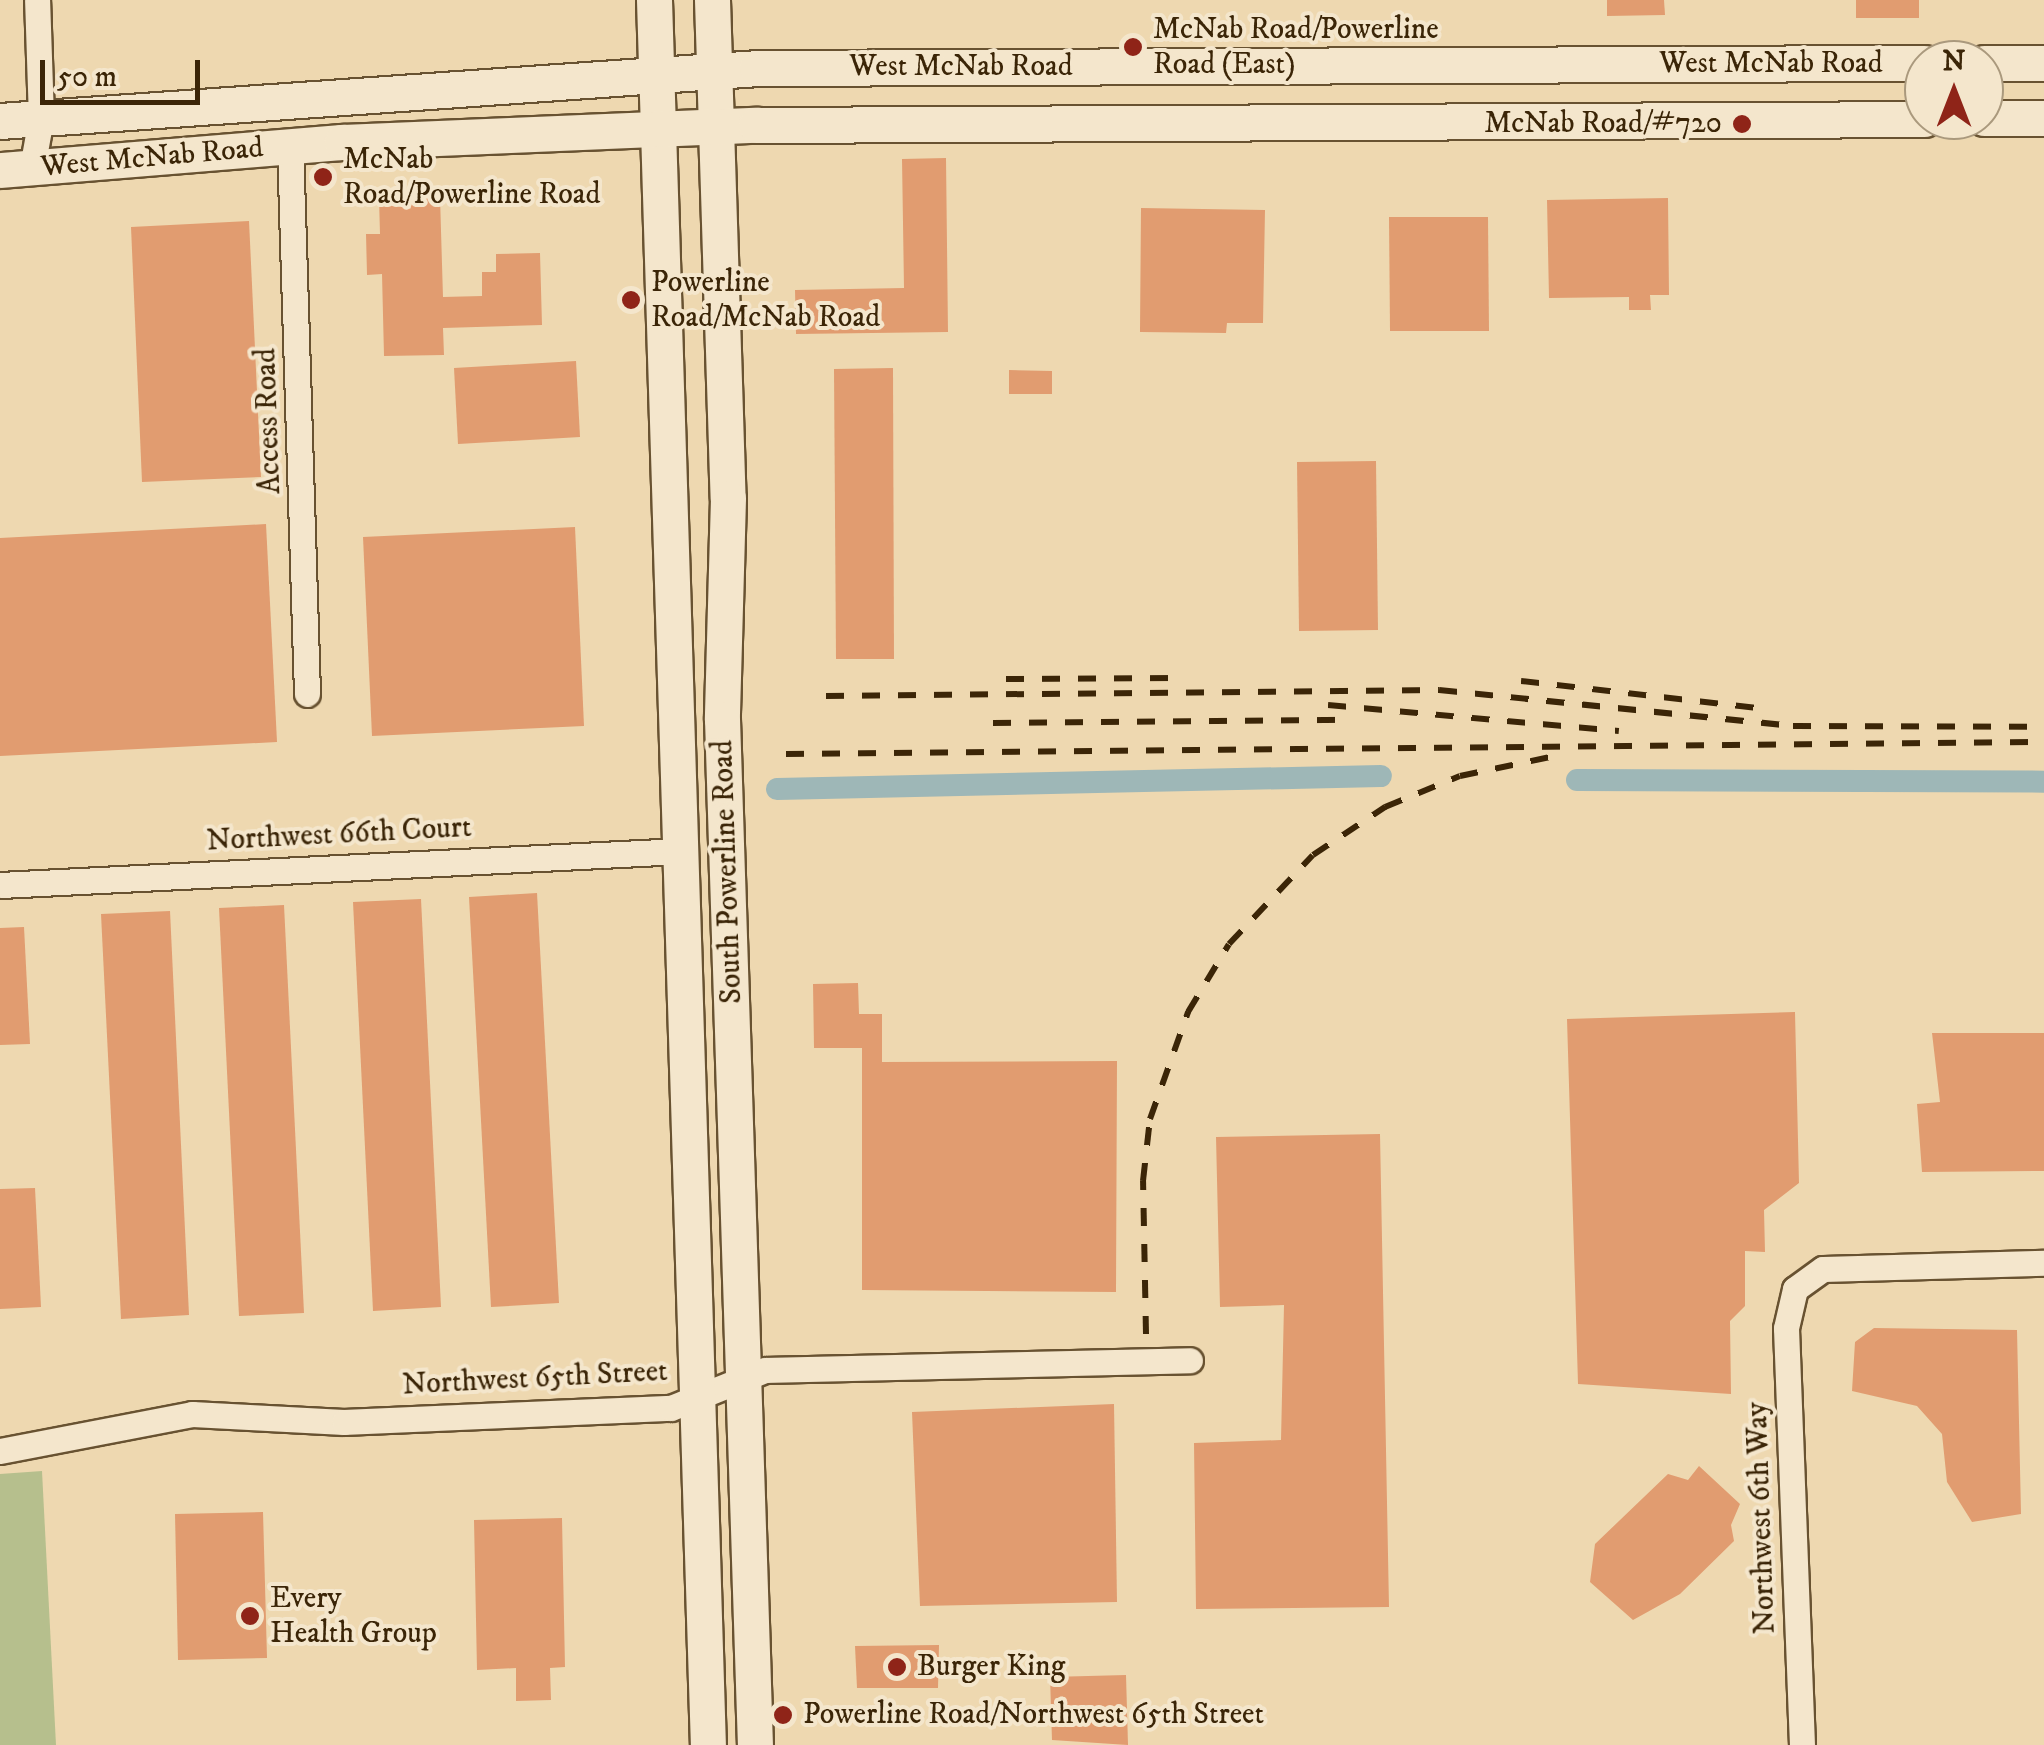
<!DOCTYPE html>
<html>
<head>
<meta charset="utf-8">
<style>
	body { margin:0 }
	#map { position:relative; width:2044px; height:1745px; overflow:hidden; background:#eed8b0; font-family:"IM FELL DW Pica",serif }
	div>[style] { position:absolute }
	[style*='--x'] { left:calc(var(--x)*1px); top:calc(var(--y)*1px); width:calc(var(--w)*1px); rotate:calc(var(--a)*1deg) }
	.green>* { inset:0; background:#b6bf8d }
	.canal>* { height:22px; margin:-11px; padding:0 11px; transform-origin:11px; border-radius:11px; background:#9eb7b7 }
	.building>* { inset:0; background:#e19c70 }
	.roads { filter:drop-shadow(2px 0 #685231) drop-shadow(-2px 0 #685231) drop-shadow(0 2px #685231) drop-shadow(0 -2px #685231) }
	.street>* { height:25px; margin:-12.5px; padding:0 12.5px; transform-origin:12.5px; border-radius:12.5px; background:#f4e6cc }
	.secondary>* { height:35px; margin:-17.5px; padding:0 17.5px; transform-origin:17.5px; border-radius:17.5px; background:#f4e6cc }
	.rail>* { height:6px; margin-top:-3px; transform-origin:0; background:repeating-linear-gradient(90deg,#3b2507 0 18px,transparent 0 36px) }
	.dots>* { width:28px; height:28px; translate:-50% -50%; box-sizing:border-box; border:5px solid #f4e6cc; border-radius:50% }
	span { translate:-50% -50%; white-space:nowrap; text-align:center; line-height:1.15; -webkit-text-stroke:8px #f4e6cc; paint-order:stroke }
	.poi-label { font-size:30px; color:#3b2507 }
	.left { translate:0 -50%; text-align:left }
	.right { translate:-100% -50%; text-align:right }
	.street-label { font-size:30px; color:#3b2507 }
	.north { position:absolute; left:1904px; top:40px; width:100px; height:100px; box-sizing:border-box; background:#f4e6cc; border:2px solid #aa997d; border-radius:50%; rotate:0deg; font-size:28px; font-weight:700; line-height:40px; text-align:center; color:#3b2507 }
	.north::after { content:''; display:block; margin:auto; width:35px; height:45px; background:#8f2418; clip-path:polygon(50% 0,100% 100%,50% 72%,0 100%) }
	.scale { position:absolute; left:40px; top:60px; width:160px; height:45px; box-sizing:border-box; border:5px solid #3b2507; border-top:0; padding-left:12px; font-size:30px; line-height:35px; white-space:nowrap; color:#3b2507; -webkit-text-stroke:8px #f4e6cc; paint-order:stroke }
</style>
</head>
<body>
<div id="map">
	<div class="green">
		<div style="clip-path:polygon(42px 1471px,56px 1745px,0 1745px,0 1474px)"></div>
	</div>
	<div class="canal">
		<div style="--x:1577;--y:780;--w:467;--a:0.2"></div>
		<div style="--x:777;--y:789;--w:604;--a:-1.23"></div>
	</div>
	<div class="building">
		<div style="clip-path:polygon(1607px 0,1664px 0,1665px 15px,1607px 16px)"></div>
		<div style="clip-path:polygon(1856px 0,1919px 0,1919px 18px,1856px 18px)"></div>
		<div style="clip-path:polygon(946px 158px,948px 332px,796px 334px,795px 290px,904px 288px,902px 159px)"></div>
		<div style="clip-path:polygon(440px 197px,443px 297px,482px 296px,482px 272px,496px 272px,496px 254px,540px 253px,542px 325px,443px 328px,444px 355px,384px 356px,382px 274px,367px 275px,366px 234px,380px 234px,379px 198px)"></div>
		<div style="clip-path:polygon(1668px 198px,1669px 295px,1650px 295px,1651px 310px,1629px 310px,1629px 297px,1549px 298px,1547px 200px)"></div>
		<div style="clip-path:polygon(1141px 208px,1265px 210px,1263px 323px,1227px 323px,1226px 333px,1140px 332px)"></div>
		<div style="clip-path:polygon(1389px 217px,1488px 217px,1489px 331px,1390px 331px)"></div>
		<div style="clip-path:polygon(249px 221px,261px 477px,142px 482px,131px 227px)"></div>
		<div style="clip-path:polygon(576px 361px,580px 437px,458px 444px,454px 368px)"></div>
		<div style="clip-path:polygon(893px 368px,894px 659px,836px 659px,834px 369px)"></div>
		<div style="clip-path:polygon(1009px 370px,1052px 371px,1052px 394px,1009px 394px)"></div>
		<div style="clip-path:polygon(1376px 461px,1378px 630px,1299px 631px,1297px 462px)"></div>
		<div style="clip-path:polygon(266px 524px,277px 742px,0 756px,0 538px)"></div>
		<div style="clip-path:polygon(575px 527px,584px 726px,372px 736px,363px 537px)"></div>
		<div style="clip-path:polygon(537px 893px,559px 1303px,491px 1307px,469px 897px)"></div>
		<div style="clip-path:polygon(421px 899px,441px 1307px,373px 1311px,353px 902px)"></div>
		<div style="clip-path:polygon(284px 905px,304px 1313px,239px 1316px,219px 908px)"></div>
		<div style="clip-path:polygon(170px 911px,189px 1315px,121px 1319px,101px 914px)"></div>
		<div style="clip-path:polygon(24px 927px,30px 1044px,0 1045px,0 928px)"></div>
		<div style="clip-path:polygon(858px 983px,859px 1014px,882px 1014px,882px 1062px,1117px 1061px,1116px 1292px,862px 1290px,862px 1048px,814px 1048px,813px 984px)"></div>
		<div style="clip-path:polygon(1795px 1012px,1799px 1183px,1764px 1210px,1765px 1252px,1745px 1251px,1745px 1306px,1730px 1321px,1731px 1394px,1578px 1384px,1567px 1019px)"></div>
		<div style="clip-path:polygon(1932px 1033px,2044px 1033px,2044px 1171px,1922px 1172px,1917px 1104px,1940px 1102px)"></div>
		<div style="clip-path:polygon(1380px 1134px,1389px 1607px,1196px 1609px,1194px 1443px,1281px 1440px,1284px 1305px,1220px 1307px,1216px 1137px)"></div>
		<div style="clip-path:polygon(35px 1188px,41px 1307px,0 1309px,0 1189px)"></div>
		<div style="clip-path:polygon(1874px 1328px,2017px 1330px,2021px 1514px,1972px 1522px,1947px 1482px,1942px 1434px,1917px 1406px,1852px 1391px,1855px 1342px)"></div>
		<div style="clip-path:polygon(1114px 1404px,1117px 1602px,920px 1606px,912px 1412px)"></div>
		<div style="clip-path:polygon(1699px 1466px,1740px 1504px,1731px 1525px,1734px 1541px,1680px 1594px,1633px 1620px,1590px 1582px,1595px 1544px,1668px 1474px,1688px 1480px)"></div>
		<div style="clip-path:polygon(263px 1512px,267px 1658px,178px 1660px,175px 1514px)"></div>
		<div style="clip-path:polygon(562px 1518px,565px 1667px,550px 1668px,551px 1700px,516px 1701px,516px 1668px,477px 1670px,474px 1520px)"></div>
		<div style="clip-path:polygon(939px 1645px,938px 1688px,857px 1688px,855px 1646px)"></div>
		<div style="clip-path:polygon(1126px 1675px,1128px 1745px,1052px 1740px,1050px 1677px)"></div>
	</div>
	<div class="roads">
		<div class="street">
			<div style="--x:290;--y:146;--w:548;--a:88.22"></div>
			<div style="--x:32;--y:168;--w:51;--a:-79.8"></div>
			<div style="--x:41;--y:118;--w:118;--a:-91.9"></div>
			<div style="--x:0;--y:885;--w:681;--a:-2.86"></div>
			<div style="--x:0;--y:1451;--w:196;--a:-10.9"></div>
			<div style="--x:192;--y:1414;--w:152;--a:3"></div>
			<div style="--x:344;--y:1422;--w:327;--a:-2.5"></div>
			<div style="--x:671;--y:1408;--w:101;--a:-22"></div>
			<div style="--x:765;--y:1370;--w:425;--a:-1.3"></div>
			<div style="--x:1802;--y:1745;--w:417;--a:-92.2"></div>
			<div style="--x:1786;--y:1328;--w:40;--a:-77"></div>
			<div style="--x:1795;--y:1289;--w:34;--a:-36"></div>
			<div style="--x:1823;--y:1269;--w:221;--a:-1.6"></div>
		</div>
		<div class="secondary">
			<div style="--x:654;--y:0;--w:1746;--a:88.23"></div>
			<div style="--x:712;--y:0;--w:498;--a:88.2"></div>
			<div style="--x:728;--y:498;--w:221;--a:91.6"></div>
			<div style="--x:722;--y:719;--w:1027;--a:88.16"></div>
			<div style="--x:1984;--y:63;--w:60;--a:0"></div>
			<div style="--x:1984;--y:118;--w:60;--a:0"></div>
			<div style="--x:0;--y:121;--w:759;--a:-4"></div>
			<div style="--x:757;--y:68;--w:1167;--a:-0.25"></div>
			<div style="--x:0;--y:170;--w:343;--a:-4.7"></div>
			<div style="--x:342;--y:142;--w:414;--a:-2.4"></div>
			<div style="--x:756;--y:125;--w:1168;--a:-0.29"></div>
		</div>
	</div>
	<div class="rail">
		<div style="--x:1006;--y:679;--w:170;--a:-0.3"></div>
		<div style="--x:1521;--y:681;--w:240;--a:6.5"></div>
		<div style="--x:826;--y:696;--w:613;--a:-0.56"></div>
		<div style="--x:1439;--y:690;--w:356;--a:5.8"></div>
		<div style="--x:1793;--y:726;--w:251;--a:0.2"></div>
		<div style="--x:1328;--y:705;--w:292;--a:5.1"></div>
		<div style="--x:993;--y:723;--w:360;--a:-0.5"></div>
		<div style="--x:786;--y:754;--w:1258;--a:-0.55"></div>
		<div style="--x:1146;--y:1334;--w:153;--a:-91.1"></div>
		<div style="--x:1143;--y:1181;--w:62;--a:-83.6"></div>
		<div style="--x:1150;--y:1119;--w:114;--a:-70.4"></div>
		<div style="--x:1188;--y:1012;--w:79;--a:-58.9"></div>
		<div style="--x:1229;--y:944;--w:122;--a:-46.7"></div>
		<div style="--x:1313;--y:855;--w:87;--a:-33.7"></div>
		<div style="--x:1385;--y:807;--w:81;--a:-22.5"></div>
		<div style="--x:1460;--y:776;--w:92;--a:-11.9"></div>
	</div>
	<div class="dots">
		<div style="left:1133px;top:47px;background:#8f2418"></div>
		<div style="left:1742px;top:124px;background:#8f2418"></div>
		<div style="left:323px;top:177px;background:#8f2418"></div>
		<div style="left:631px;top:300px;background:#8f2418"></div>
		<div style="left:250px;top:1616px;background:#8f2418"></div>
		<div style="left:897px;top:1667px;background:#8f2418"></div>
		<div style="left:783px;top:1715px;background:#8f2418"></div>
	</div>
	<div class="poi-label">
		<span class="left" style="left:1153px;top:47px">McNab Road/Powerline<br>Road (East)</span>
		<span class="right" style="left:1722px;top:124px">McNab Road/#720</span>
		<span class="left" style="left:343px;top:177px">McNab<br>Road/Powerline Road</span>
		<span class="left" style="left:651px;top:300px">Powerline<br>Road/McNab Road</span>
		<span class="left" style="left:270px;top:1616px">Every<br>Health Group</span>
		<span class="left" style="left:917px;top:1667px">Burger King</span>
		<span class="left" style="left:803px;top:1715px">Powerline Road/Northwest 65th Street</span>
	</div>
	<div class="street-label">
		<span style="left:1771px;top:64px">West McNab Road</span>
		<span style="left:961px;top:67px">West McNab Road</span>
		<span style="left:152px;top:158px;rotate:-5deg">West McNab Road</span>
		<span style="left:269px;top:421px;rotate:-92deg">Access Road</span>
		<span style="left:339px;top:835px;rotate:-3deg">Northwest 66th Court</span>
		<span style="left:728px;top:872px;rotate:-92deg">South Powerline Road</span>
		<span style="left:535px;top:1379px;rotate:-3deg">Northwest 65th Street</span>
		<span style="left:1762px;top:1518px;rotate:-92deg">Northwest 6th Way</span>
	</div>
	<div class="north">N</div>
	<div class="scale">50 m</div>
</div>
</body>
</html>
